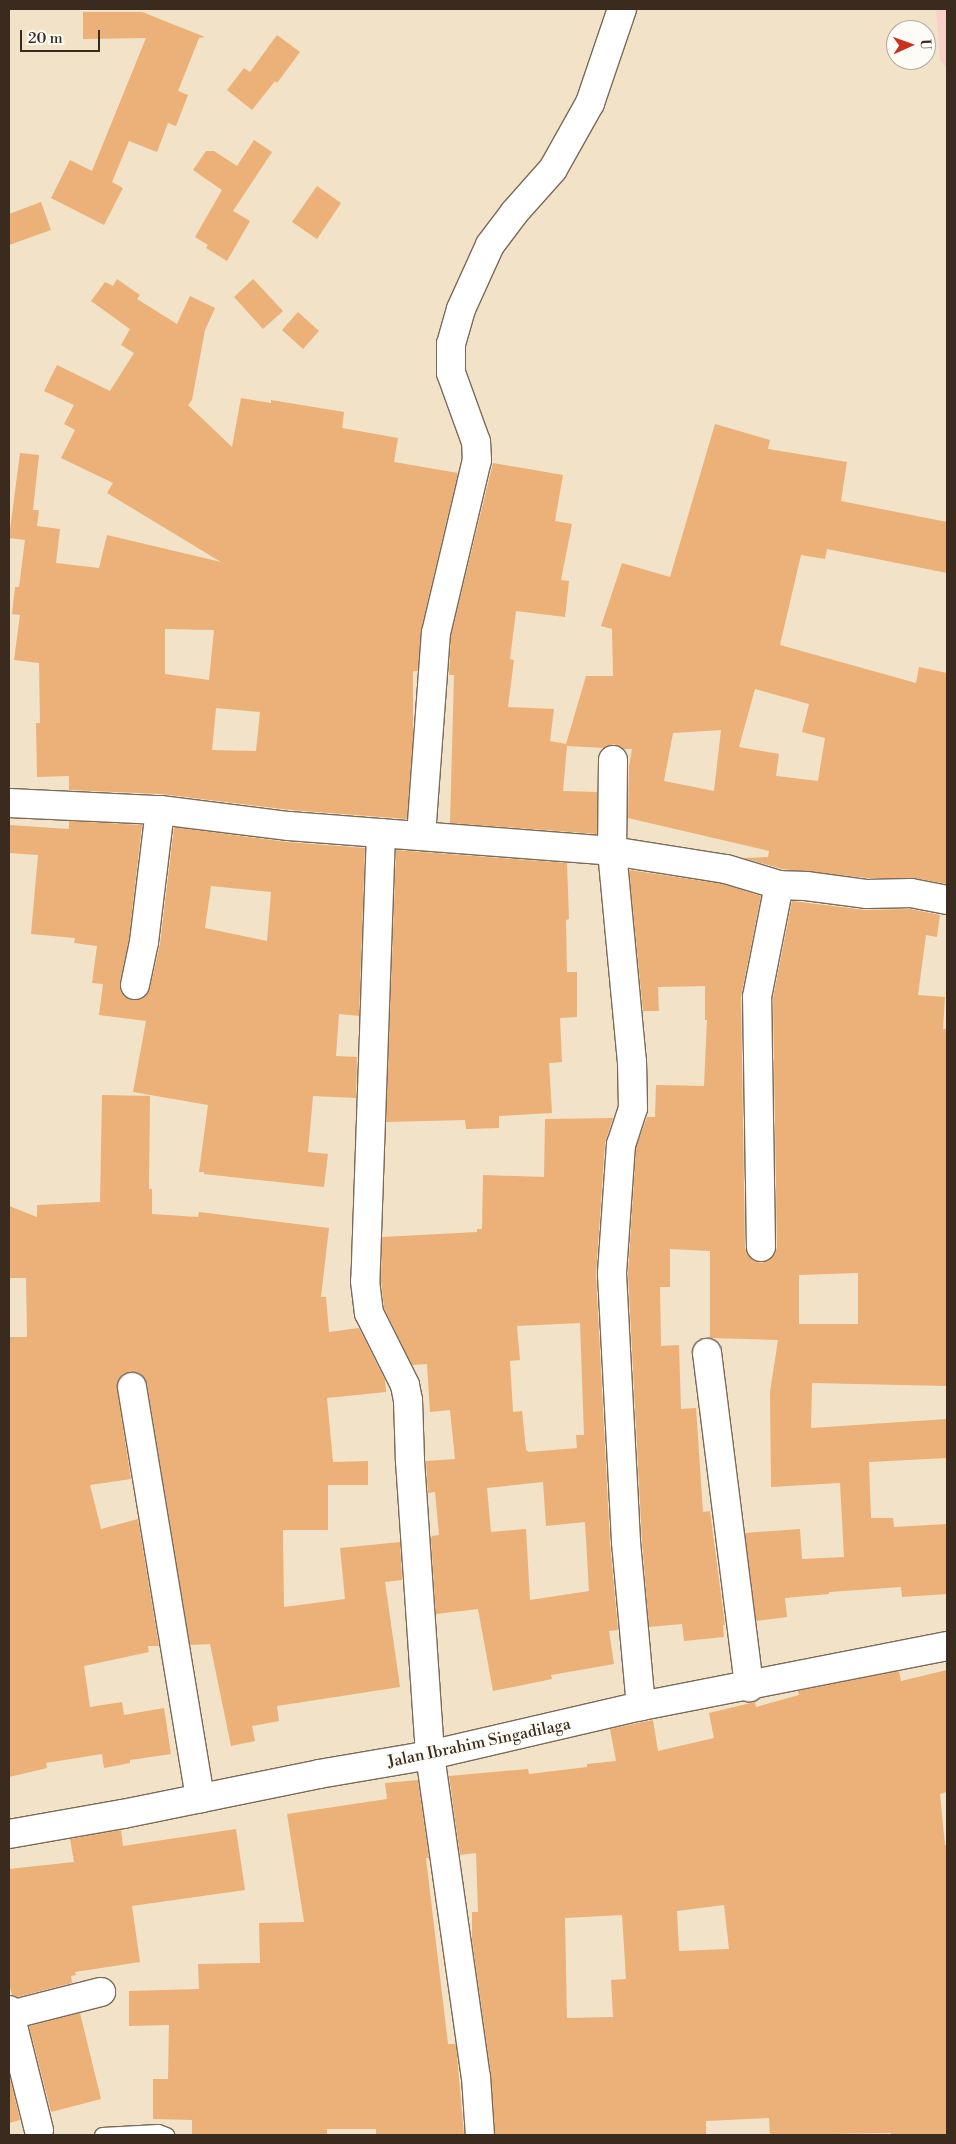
<!DOCTYPE html>
<html>
<head>
<meta charset="utf-8">
<style>
	body { margin:0 }
	#map { position:relative; width:956px; height:2144px; overflow:hidden; background:#f2e2c7; font-family:"Libre Bodoni",serif }
	div>[style] { position:absolute }
	[style*='--x'] { left:calc(var(--x)*1px); top:calc(var(--y)*1px); width:calc(var(--w)*1px); rotate:calc(var(--a)*1deg) }
	.built>* { inset:0; background:#f7d1c7 }
	.building>* { inset:0; background:#ebb178 }
	.roads { filter:drop-shadow(1px 0 #7b6a59) drop-shadow(-1px 0 #7b6a59) drop-shadow(0 1px #7b6a59) drop-shadow(0 -1px #7b6a59) }
	.lane>* { height:15px; margin:-7.5px; padding:0 7.5px; transform-origin:7.5px; border-radius:7.5px; background:#fff }
	.street>* { height:28px; margin:-14px; padding:0 14px; transform-origin:14px; border-radius:14px; background:#fff }
	.highway>* { height:28px; margin:-14px; padding:0 14px; transform-origin:14px; border-radius:14px; background:#fff }
	span { translate:-50% -50%; white-space:nowrap; text-align:center; line-height:1.15; -webkit-text-stroke:4px #fdfcf7; paint-order:stroke }
	.street-label { font-size:16px; color:#3b2a1e }
	.frame { position:absolute; inset:0; border:10px solid #3b2a1e; pointer-events:none }
	.north { position:absolute; left:886px; top:20px; width:50px; height:50px; box-sizing:border-box; background:#fdfcf7; border:1px solid #afa8a0; border-radius:50%; rotate:88deg; font-size:14px; font-weight:700; line-height:20px; text-align:center; color:#3b2a1e }
	.north::after { content:''; display:block; margin:auto; width:18px; height:22px; background:#c8321e; clip-path:polygon(50% 0,100% 100%,50% 72%,0 100%) }
	.scale { position:absolute; left:20px; top:30px; width:80px; height:22px; box-sizing:border-box; border:2px solid #3b2a1e; border-top:0; padding-left:6px; font-size:15px; line-height:18px; white-space:nowrap; color:#3b2a1e; -webkit-text-stroke:4px #fdfcf7; paint-order:stroke }
</style>
</head>
<body>
<div id="map">
	<div class="built">
		<div style="clip-path:polygon(936px 9px,947px 9px,947px 69px,940px 60px)"></div>
	</div>
	<div class="building">
		<div style="clip-path:polygon(83px 12px,142px 12px,205px 37px,199px 38px,178px 91px,188px 95px,176px 126px,168px 123px,157px 152px,129px 141px,112px 182px,123px 188px,104px 225px,51px 198px,70px 160px,92px 171px,146px 38px,83px 39px)"></div>
		<div style="clip-path:polygon(277px 35px,300px 52px,277px 83px,275px 81px,252px 110px,227px 90px,244px 68px,250px 72px)"></div>
		<div style="clip-path:polygon(254px 140px,272px 152px,233px 211px,250px 221px,227px 261px,206px 248px,208px 245px,195px 237px,222px 190px,193px 170px,206px 151px,214px 151px,237px 166px)"></div>
		<div style="clip-path:polygon(317px 186px,341px 203px,317px 239px,292px 222px)"></div>
		<div style="clip-path:polygon(41px 202px,51px 230px,9px 245px,9px 214px)"></div>
		<div style="clip-path:polygon(evenodd,117px 279px,140px 295px,137px 299px,177px 324px,190px 296px,215px 308px,205px 330px,192px 400px,188px 405px,232px 447px,241px 398px,271px 403px,271px 400px,344px 412px,342px 428px,398px 438px,394px 462px,458px 473px,421px 630px,418px 671px,413px 671px,413px 739px,407px 819px,291px 810px,161px 794px,69px 790px,69px 776px,37px 777px,36px 723px,40px 723px,39px 663px,14px 660px,20px 615px,12px 614px,15px 587px,19px 587px,25px 540px,9px 538px,20px 453px,39px 455px,33px 510px,39px 510px,37px 526px,60px 529px,56px 563px,99px 568px,107px 535px,221px 562px,107px 493px,113px 483px,61px 458px,75px 430px,64px 424px,74px 405px,44px 391px,57px 365px,110px 391px,134px 353px,121px 345px,130px 329px,91px 301px,105px 282px,113px 286px,117px 279px,165px 629px,214px 630px,209px 680px,165px 674px,165px 629px,117px 279px,216px 708px,260px 712px,256px 751px,212px 750px,216px 708px)"></div>
		<div style="clip-path:polygon(253px 279px,283px 311px,263px 329px,234px 297px)"></div>
		<div style="clip-path:polygon(298px 312px,319px 331px,303px 349px,282px 330px)"></div>
		<div style="clip-path:polygon(evenodd,715px 424px,770px 440px,768px 449px,847px 462px,841px 501px,947px 522px,947px 573px,827px 549px,825px 559px,801px 555px,780px 645px,916px 683px,919px 667px,947px 673px,947px 884px,914px 878px,868px 878px,782px 869px,743px 858px,768px 857px,769px 851px,628px 818px,629px 766px,632px 749px,623px 749px,614px 744px,604px 748px,567px 746px,563px 791px,597px 792px,597px 834px,450px 823px,454px 675px,449px 675px,451px 635px,493px 463px,563px 475px,555px 521px,572px 524px,561px 580px,569px 581px,565px 617px,516px 611px,510px 659px,514px 660px,508px 707px,554px 709px,550px 741px,566px 744px,586px 676px,613px 676px,612px 629px,601px 626px,622px 563px,670px 577px,715px 424px,755px 689px,809px 704px,802px 732px,825px 738px,818px 781px,776px 776px,779px 754px,739px 747px,755px 689px,715px 424px,721px 730px,714px 791px,664px 781px,673px 733px,721px 730px)"></div>
		<div style="clip-path:polygon(evenodd,69px 821px,142px 825px,129px 939px,120px 982px,120px 990px,124px 996px,132px 1000px,140px 1000px,146px 996px,150px 988px,160px 944px,174px 827px,287px 842px,365px 848px,359px 1016px,339px 1014px,336px 1056px,357px 1057px,356px 1098px,313px 1096px,308px 1152px,328px 1154px,324px 1187px,204px 1174px,204px 1172px,199px 1172px,208px 1105px,133px 1092px,146px 1021px,99px 1015px,103px 984px,92px 983px,97px 946px,74px 943px,75px 938px,31px 934px,38px 855px,9px 853px,9px 825px,69px 829px,69px 821px,211px 886px,271px 892px,267px 941px,205px 928px,211px 886px)"></div>
		<div style="clip-path:polygon(396px 850px,567px 863px,569px 919px,566px 920px,567px 972px,577px 972px,577px 1017px,560px 1018px,562px 1062px,549px 1063px,552px 1113px,499px 1116px,499px 1128px,466px 1129px,465px 1120px,386px 1122px)"></div>
		<div style="clip-path:polygon(evenodd,629px 870px,723px 884px,761px 896px,741px 997px,745px 1247px,748px 1255px,754px 1261px,761px 1263px,769px 1260px,775px 1254px,777px 1247px,773px 998px,792px 901px,865px 910px,910px 909px,940px 915px,937px 937px,926px 935px,918px 995px,945px 997px,943px 1029px,947px 1029px,947px 1386px,812px 1383px,811px 1428px,947px 1419px,947px 1458px,869px 1462px,871px 1518px,893px 1518px,894px 1527px,947px 1524px,947px 1594px,902px 1597px,901px 1587px,829px 1592px,829px 1594px,785px 1598px,787px 1617px,756px 1621px,745px 1533px,800px 1529px,802px 1559px,844px 1557px,840px 1483px,771px 1487px,770px 1392px,778px 1340px,710px 1338px,710px 1251px,670px 1249px,670px 1287px,660px 1287px,661px 1346px,679px 1345px,681px 1409px,696px 1408px,703px 1512px,710px 1511px,725px 1625px,723px 1625px,724px 1637px,684px 1641px,682px 1624px,649px 1627px,642px 1541px,628px 1274px,636px 1147px,647px 1117px,655px 1117px,656px 1085px,704px 1086px,707px 1020px,705px 1020px,705px 986px,658px 987px,659px 1011px,643px 1011px,629px 870px,858px 1273px,858px 1324px,799px 1324px,799px 1275px,858px 1273px)"></div>
		<div style="clip-path:polygon(102px 1095px,150px 1096px,149px 1189px,152px 1189px,152px 1214px,198px 1217px,199px 1212px,329px 1228px,321px 1297px,326px 1297px,329px 1332px,359px 1328px,385px 1380px,386px 1392px,327px 1398px,333px 1462px,368px 1461px,368px 1485px,328px 1485px,328px 1530px,283px 1530px,284px 1607px,345px 1599px,340px 1548px,400px 1542px,402px 1580px,385px 1582px,400px 1687px,277px 1706px,279px 1721px,252px 1726px,255px 1741px,231px 1746px,210px 1644px,190px 1645px,147px 1384px,144px 1378px,138px 1373px,129px 1372px,122px 1375px,118px 1381px,117px 1389px,131px 1479px,90px 1485px,101px 1529px,138px 1519px,159px 1646px,148px 1646px,149px 1652px,84px 1666px,90px 1707px,122px 1702px,124px 1715px,164px 1708px,171px 1754px,130px 1760px,130px 1763px,104px 1768px,102px 1754px,46px 1763px,47px 1768px,9px 1777px,9px 1337px,27px 1337px,26px 1278px,9px 1278px,9px 1206px,37px 1217px,37px 1205px,100px 1202px)"></div>
		<div style="clip-path:polygon(evenodd,613px 1118px,605px 1143px,596px 1275px,610px 1543px,618px 1630px,609px 1631px,614px 1664px,551px 1675px,552px 1679px,493px 1691px,478px 1609px,436px 1614px,431px 1539px,432px 1536px,439px 1535px,435px 1492px,428px 1493px,426px 1461px,455px 1459px,450px 1410px,430px 1412px,427px 1364px,412px 1365px,384px 1308px,381px 1280px,382px 1237px,477px 1232px,477px 1229px,482px 1229px,483px 1175px,544px 1177px,545px 1119px,613px 1118px,580px 1323px,584px 1435px,576px 1435px,577px 1448px,529px 1452px,526px 1450px,522px 1411px,513px 1412px,510px 1361px,520px 1360px,517px 1326px,580px 1323px,613px 1118px,543px 1482px,546px 1526px,585px 1522px,589px 1591px,530px 1600px,526px 1529px,491px 1532px,487px 1488px,543px 1482px)"></div>
		<div style="clip-path:polygon(evenodd,947px 1670px,947px 1792px,940px 1794px,945px 1845px,947px 1845px,947px 2135px,891px 2135px,891px 2133px,770px 2135px,769px 2118px,706px 2121px,706px 2135px,495px 2135px,491px 2075px,472px 1940px,472px 1912px,478px 1912px,476px 1853px,460px 1855px,449px 1776px,528px 1769px,529px 1774px,587px 1767px,587px 1764px,616px 1761px,610px 1729px,653px 1720px,658px 1751px,714px 1738px,709px 1713px,755px 1702px,756px 1707px,799px 1695px,798px 1691px,899px 1671px,901px 1681px,947px 1670px,724px 1905px,729px 1949px,679px 1951px,677px 1911px,724px 1905px,947px 1670px,622px 1915px,626px 1979px,611px 1980px,613px 2017px,567px 2018px,565px 1918px,622px 1915px)"></div>
		<div style="clip-path:polygon(418px 1780px,429px 1858px,426px 1858px,448px 2044px,456px 2044px,464px 2135px,376px 2135px,376px 2129px,327px 2129px,327px 2135px,192px 2135px,192px 2120px,153px 2119px,153px 2079px,168px 2079px,169px 2025px,129px 2026px,129px 1991px,199px 1989px,198px 1964px,260px 1963px,259px 1923px,304px 1922px,287px 1814px,387px 1799px,385px 1783px)"></div>
		<div style="clip-path:polygon(236px 1829px,245px 1890px,132px 1906px,140px 1962px,75px 1972px,76px 1975px,71px 1976px,72px 1983px,17px 1997px,12px 1995px,9px 1984px,9px 1869px,74px 1862px,70px 1839px,121px 1830px,123px 1846px)"></div>
		<div style="clip-path:polygon(80px 2013px,101px 2099px,51px 2112px,29px 2026px)"></div>
		<div style="clip-path:polygon(9px 2073px,20px 2120px,9px 2123px)"></div>
	</div>
	<div class="roads">
		<div class="lane">
			<div style="--x:102;--y:2135;--w:56;--a:-3.1"></div>
			<div style="--x:158;--y:2132;--w:9;--a:21"></div>
		</div>
		<div class="street">
			<div style="--x:613;--y:760;--w:91;--a:90.6"></div>
			<div style="--x:612;--y:851;--w:211;--a:84.6"></div>
			<div style="--x:632;--y:1061;--w:47;--a:88.8"></div>
			<div style="--x:633;--y:1108;--w:38;--a:108"></div>
			<div style="--x:621;--y:1144;--w:130;--a:94"></div>
			<div style="--x:612;--y:1274;--w:268;--a:87"></div>
			<div style="--x:626;--y:1542;--w:165;--a:84.8"></div>
			<div style="--x:9;--y:803;--w:151;--a:2.7"></div>
			<div style="--x:160;--y:810;--w:130;--a:7.1"></div>
			<div style="--x:289;--y:826;--w:324;--a:4.4"></div>
			<div style="--x:612;--y:851;--w:115;--a:9"></div>
			<div style="--x:726;--y:869;--w:55;--a:16.8"></div>
			<div style="--x:779;--y:885;--w:27;--a:2"></div>
			<div style="--x:806;--y:886;--w:62;--a:7.5"></div>
			<div style="--x:867;--y:894;--w:44;--a:-1.3"></div>
			<div style="--x:911;--y:893;--w:37;--a:11"></div>
			<div style="--x:381;--y:833;--w:448;--a:92"></div>
			<div style="--x:365;--y:1281;--w:32;--a:83"></div>
			<div style="--x:369;--y:1313;--w:80;--a:63.4"></div>
			<div style="--x:405;--y:1385;--w:15;--a:79"></div>
			<div style="--x:408;--y:1400;--w:61;--a:88.1"></div>
			<div style="--x:410;--y:1461;--w:295;--a:86.1"></div>
			<div style="--x:430;--y:1755;--w:325;--a:81.9"></div>
			<div style="--x:476;--y:2077;--w:58;--a:86.1"></div>
			<div style="--x:421;--y:836;--w:204;--a:-85.8"></div>
			<div style="--x:436;--y:633;--w:178;--a:-76.7"></div>
			<div style="--x:477;--y:460;--w:18;--a:-93"></div>
			<div style="--x:476;--y:442;--w:73;--a:-109.9"></div>
			<div style="--x:451;--y:373;--w:29;--a:-90"></div>
			<div style="--x:451;--y:344;--w:36;--a:-74"></div>
			<div style="--x:461;--y:309;--w:70;--a:-65.6"></div>
			<div style="--x:490;--y:245;--w:40;--a:-53"></div>
			<div style="--x:514;--y:213;--w:59;--a:-48.4"></div>
			<div style="--x:553;--y:169;--w:76;--a:-60.7"></div>
			<div style="--x:590;--y:103;--w:99;--a:-71.2"></div>
			<div style="--x:135;--y:985;--w:44;--a:-78.2"></div>
			<div style="--x:144;--y:942;--w:133;--a:-83.1"></div>
			<div style="--x:761;--y:1247;--w:250;--a:-90.9"></div>
			<div style="--x:757;--y:997;--w:114;--a:-78.9"></div>
			<div style="--x:707;--y:1353;--w:337;--a:82.8"></div>
			<div style="--x:132;--y:1387;--w:417;--a:80.6"></div>
			<div style="--x:9;--y:2010;--w:124;--a:76"></div>
			<div style="--x:10;--y:2015;--w:94;--a:-14.2"></div>
		</div>
		<div class="highway">
			<div style="--x:9;--y:1834;--w:116;--a:-10"></div>
			<div style="--x:123;--y:1814;--w:200;--a:-11.5"></div>
			<div style="--x:319;--y:1774;--w:113;--a:-9.7"></div>
			<div style="--x:430;--y:1755;--w:217;--a:-13.1"></div>
			<div style="--x:641;--y:1706;--w:312;--a:-11.1"></div>
		</div>
	</div>
	<div class="street-label">
		<span style="left:479px;top:1743px;rotate:-12deg">Jalan Ibrahim Singadilaga</span>
	</div>
	<div class="frame"></div>
	<div class="north">U</div>
	<div class="scale">20 m</div>
</div>
</body>
</html>
